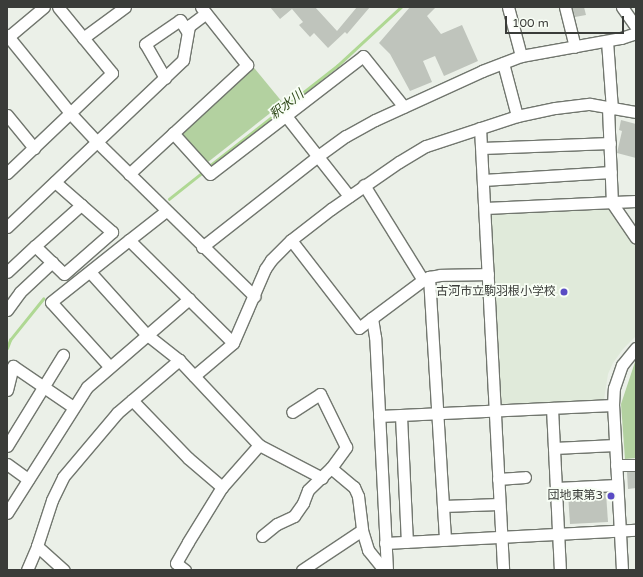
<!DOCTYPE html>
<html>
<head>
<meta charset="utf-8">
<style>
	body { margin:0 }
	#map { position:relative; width:643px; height:577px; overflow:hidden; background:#ebf0e8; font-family:"Varela Round","Noto Sans JP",sans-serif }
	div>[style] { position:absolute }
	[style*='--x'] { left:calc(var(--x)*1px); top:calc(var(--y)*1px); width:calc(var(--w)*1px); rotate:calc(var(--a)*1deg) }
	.built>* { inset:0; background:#e0eada }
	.green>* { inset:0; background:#b3d1a0 }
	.stream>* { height:2.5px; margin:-1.25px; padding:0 1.25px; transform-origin:1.25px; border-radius:1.25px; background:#afd893 }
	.building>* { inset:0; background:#bfc4bc }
	.roads { filter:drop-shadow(1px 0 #71766e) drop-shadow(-1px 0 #71766e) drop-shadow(0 1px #71766e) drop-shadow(0 -1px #71766e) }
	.minor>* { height:11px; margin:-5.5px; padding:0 5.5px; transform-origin:5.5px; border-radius:5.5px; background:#fff }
	.dots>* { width:11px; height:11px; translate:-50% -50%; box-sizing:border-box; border:2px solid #f8fef5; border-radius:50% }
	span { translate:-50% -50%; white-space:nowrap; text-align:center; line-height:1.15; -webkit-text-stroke:3.5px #f8fef5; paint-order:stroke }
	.poi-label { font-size:12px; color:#3a3c39 }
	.right { translate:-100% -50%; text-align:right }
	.water-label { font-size:13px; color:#2c4616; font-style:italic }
	.frame { position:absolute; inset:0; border:8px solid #3a3c39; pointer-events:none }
	.scale { position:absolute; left:505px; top:16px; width:119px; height:18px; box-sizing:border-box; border:2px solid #3a3c39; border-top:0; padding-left:5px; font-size:12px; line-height:14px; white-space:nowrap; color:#3a3c39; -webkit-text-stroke:3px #f8fef5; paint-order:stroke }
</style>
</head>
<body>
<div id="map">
	<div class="built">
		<div style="clip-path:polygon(610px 209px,636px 247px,636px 336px,623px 349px,613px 363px,608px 374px,604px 400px,501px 404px,499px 403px,489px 216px,491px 214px)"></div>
	</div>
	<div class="green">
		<div style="clip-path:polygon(250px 63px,283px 103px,203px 166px,175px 131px)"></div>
		<div style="clip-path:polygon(636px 359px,636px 458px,625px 459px,621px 404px)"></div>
	</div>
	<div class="stream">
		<div style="--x:208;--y:167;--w:164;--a:-38.1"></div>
		<div style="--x:337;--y:66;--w:87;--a:-42.7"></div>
		<div style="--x:169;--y:199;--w:43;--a:-38.5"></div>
		<div style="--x:7;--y:348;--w:9;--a:-69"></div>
		<div style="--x:10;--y:340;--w:53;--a:-51.2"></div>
	</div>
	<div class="building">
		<div style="clip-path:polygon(270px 7px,315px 7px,337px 31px,357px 7px,370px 7px,347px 34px,345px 32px,328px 48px,314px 33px,310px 37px,299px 25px,303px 22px,292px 9px,280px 19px)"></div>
		<div style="clip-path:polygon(410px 7px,436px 7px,427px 16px,441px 34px,462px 25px,478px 61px,444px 76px,435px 56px,423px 61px,432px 82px,410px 91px,390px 54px,379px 43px)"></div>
		<div style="clip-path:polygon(572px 7px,584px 7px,586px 15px,575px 17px)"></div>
		<div style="clip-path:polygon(621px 120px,636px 124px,636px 158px,617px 153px,622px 131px,619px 130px)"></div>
		<div style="clip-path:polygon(627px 472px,636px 472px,636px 488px,628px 489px)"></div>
		<div style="clip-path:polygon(606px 493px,608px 522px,570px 524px,568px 494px)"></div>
	</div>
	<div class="roads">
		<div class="minor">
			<div style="--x:508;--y:7;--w:51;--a:75.1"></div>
			<div style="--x:565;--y:7;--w:41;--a:76"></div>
			<div style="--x:622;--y:7;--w:24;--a:55"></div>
			<div style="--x:7;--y:35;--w:102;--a:51"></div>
			<div style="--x:71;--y:114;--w:40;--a:47"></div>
			<div style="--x:98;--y:143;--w:219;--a:44.4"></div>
			<div style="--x:7;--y:38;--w:48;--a:-40"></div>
			<div style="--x:83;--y:38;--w:52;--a:-36.4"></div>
			<div style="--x:607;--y:41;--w:68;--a:85.8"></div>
			<div style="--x:503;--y:63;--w:55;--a:75.2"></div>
			<div style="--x:165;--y:78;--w:39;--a:-120"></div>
			<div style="--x:145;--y:44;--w:42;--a:-34.4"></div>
			<div style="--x:180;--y:20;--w:13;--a:58"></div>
			<div style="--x:608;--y:108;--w:95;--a:87.6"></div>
			<div style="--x:612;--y:203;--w:42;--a:55.6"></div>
			<div style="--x:7;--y:115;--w:43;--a:50.7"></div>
			<div style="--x:286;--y:116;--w:102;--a:51.8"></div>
			<div style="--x:480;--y:128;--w:443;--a:87"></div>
			<div style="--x:173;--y:133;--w:55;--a:47.9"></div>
			<div style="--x:210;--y:174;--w:193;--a:-37.6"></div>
			<div style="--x:363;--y:56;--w:65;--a:51.2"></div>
			<div style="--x:482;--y:148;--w:128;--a:-2.2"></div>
			<div style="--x:7;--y:173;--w:145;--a:-43.6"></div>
			<div style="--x:112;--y:73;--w:85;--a:-129.3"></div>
			<div style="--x:129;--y:174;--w:161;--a:-42.7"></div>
			<div style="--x:247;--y:65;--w:74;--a:-128.4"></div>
			<div style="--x:483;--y:180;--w:128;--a:-3.6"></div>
			<div style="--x:364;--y:185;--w:112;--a:58.2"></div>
			<div style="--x:485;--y:208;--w:151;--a:-2.7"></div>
			<div style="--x:166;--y:211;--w:47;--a:141.9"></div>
			<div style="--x:129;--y:240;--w:146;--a:44.7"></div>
			<div style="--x:7;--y:227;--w:243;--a:-43.5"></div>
			<div style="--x:183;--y:60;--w:35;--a:-80"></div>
			<div style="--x:189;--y:26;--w:21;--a:-37"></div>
			<div style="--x:291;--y:240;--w:111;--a:52.3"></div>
			<div style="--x:359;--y:328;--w:16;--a:-38"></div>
			<div style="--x:35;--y:246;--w:62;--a:-41.7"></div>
			<div style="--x:202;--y:247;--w:147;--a:-38.1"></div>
			<div style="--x:318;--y:156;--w:34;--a:-36"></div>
			<div style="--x:346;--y:136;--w:33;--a:-29"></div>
			<div style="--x:375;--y:120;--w:118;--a:-24.6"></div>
			<div style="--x:482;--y:71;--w:42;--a:-21"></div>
			<div style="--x:521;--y:56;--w:102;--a:-10.2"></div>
			<div style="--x:621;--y:38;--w:16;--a:-18"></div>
			<div style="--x:7;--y:272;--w:38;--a:-43"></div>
			<div style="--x:35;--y:246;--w:40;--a:44"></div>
			<div style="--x:64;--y:274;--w:64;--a:-41.2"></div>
			<div style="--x:112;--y:232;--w:76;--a:-138.7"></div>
			<div style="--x:90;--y:272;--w:84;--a:47.9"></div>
			<div style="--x:146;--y:334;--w:42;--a:38.2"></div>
			<div style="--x:429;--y:277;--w:263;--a:86.5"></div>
			<div style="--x:7;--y:310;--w:22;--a:-54"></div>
			<div style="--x:20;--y:292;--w:44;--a:-43.2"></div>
			<div style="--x:109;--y:366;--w:86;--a:-132.2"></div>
			<div style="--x:51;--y:302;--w:100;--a:-38.5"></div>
			<div style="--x:194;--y:376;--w:51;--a:-40.2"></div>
			<div style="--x:233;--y:343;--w:81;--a:-66.6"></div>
			<div style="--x:265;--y:269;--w:11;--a:-56"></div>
			<div style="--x:271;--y:260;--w:28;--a:-45"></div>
			<div style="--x:291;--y:240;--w:51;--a:-37.8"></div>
			<div style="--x:331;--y:209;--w:83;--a:-34.7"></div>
			<div style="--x:399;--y:162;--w:31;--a:-31"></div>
			<div style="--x:426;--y:146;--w:96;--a:-18.2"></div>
			<div style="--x:517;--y:116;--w:39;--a:-12"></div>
			<div style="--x:555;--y:108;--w:35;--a:-7"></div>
			<div style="--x:590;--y:104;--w:47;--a:9.9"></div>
			<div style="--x:7;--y:390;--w:25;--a:-76"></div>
			<div style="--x:13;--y:366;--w:73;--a:34.3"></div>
			<div style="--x:132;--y:400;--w:81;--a:46"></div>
			<div style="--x:188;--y:458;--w:45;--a:40.5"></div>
			<div style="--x:552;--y:408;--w:162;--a:87.2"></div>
			<div style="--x:379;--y:416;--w:234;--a:-2.7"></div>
			<div style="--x:401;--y:416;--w:126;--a:87.3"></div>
			<div style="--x:7;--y:446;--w:107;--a:-58.4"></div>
			<div style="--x:554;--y:448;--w:61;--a:-2.8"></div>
			<div style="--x:7;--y:464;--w:26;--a:36"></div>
			<div style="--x:616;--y:465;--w:20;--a:0"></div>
			<div style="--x:331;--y:468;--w:30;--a:40"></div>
			<div style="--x:354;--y:487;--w:10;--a:66"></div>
			<div style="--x:358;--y:496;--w:34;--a:83"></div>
			<div style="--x:362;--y:530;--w:21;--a:73"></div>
			<div style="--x:368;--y:550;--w:26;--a:51"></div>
			<div style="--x:498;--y:479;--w:27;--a:-4"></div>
			<div style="--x:556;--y:488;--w:61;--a:-2.8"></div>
			<div style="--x:443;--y:506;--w:56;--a:-2"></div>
			<div style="--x:7;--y:513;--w:149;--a:-57.6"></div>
			<div style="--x:87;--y:387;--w:135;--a:-40.8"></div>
			<div style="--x:262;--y:536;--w:19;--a:-39"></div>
			<div style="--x:277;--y:524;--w:19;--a:-25"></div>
			<div style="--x:294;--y:516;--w:16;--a:-55"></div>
			<div style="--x:303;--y:503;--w:14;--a:-69"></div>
			<div style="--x:308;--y:490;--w:32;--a:-44"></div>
			<div style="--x:331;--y:468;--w:26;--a:-54"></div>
			<div style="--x:346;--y:447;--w:59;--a:-116.1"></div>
			<div style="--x:320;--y:394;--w:33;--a:147"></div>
			<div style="--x:385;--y:543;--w:251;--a:-3"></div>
			<div style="--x:37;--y:546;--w:36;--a:42"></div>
			<div style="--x:27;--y:570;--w:26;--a:-67"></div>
			<div style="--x:37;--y:546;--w:48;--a:-71.9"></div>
			<div style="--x:52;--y:500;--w:25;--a:-64"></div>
			<div style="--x:63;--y:477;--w:84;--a:-49.8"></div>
			<div style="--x:117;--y:413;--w:82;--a:-40.5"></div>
			<div style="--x:179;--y:360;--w:117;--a:46.7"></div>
			<div style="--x:259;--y:445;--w:71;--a:27.6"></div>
			<div style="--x:185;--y:570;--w:11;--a:-142"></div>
			<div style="--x:176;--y:563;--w:24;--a:-60"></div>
			<div style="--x:188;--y:542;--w:65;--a:-58.3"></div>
			<div style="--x:222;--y:487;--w:56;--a:-48.6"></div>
			<div style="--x:302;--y:570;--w:72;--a:-33.7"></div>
			<div style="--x:387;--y:570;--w:233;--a:-92.9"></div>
			<div style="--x:375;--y:337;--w:19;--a:-99"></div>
			<div style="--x:372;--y:318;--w:64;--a:-36.7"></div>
			<div style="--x:423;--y:280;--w:7;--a:-27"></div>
			<div style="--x:429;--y:277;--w:11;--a:-10"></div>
			<div style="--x:440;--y:275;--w:48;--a:-1.2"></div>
			<div style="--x:622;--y:570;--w:165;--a:-93.1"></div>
			<div style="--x:613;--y:405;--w:17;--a:-87"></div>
			<div style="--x:614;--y:388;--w:24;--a:-71"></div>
			<div style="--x:622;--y:365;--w:22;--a:-51"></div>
		</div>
	</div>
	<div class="dots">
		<div style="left:564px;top:292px;background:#5a4cc4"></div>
		<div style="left:611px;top:496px;background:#5a4cc4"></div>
	</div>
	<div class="poi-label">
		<span class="right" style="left:556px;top:292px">古河市立駒羽根小学校</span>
		<span class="right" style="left:603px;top:496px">団地東第3</span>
	</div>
	<div class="water-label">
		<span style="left:287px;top:105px;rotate:-38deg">釈水川</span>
	</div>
	<div class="frame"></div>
	<div class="scale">100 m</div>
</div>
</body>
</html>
